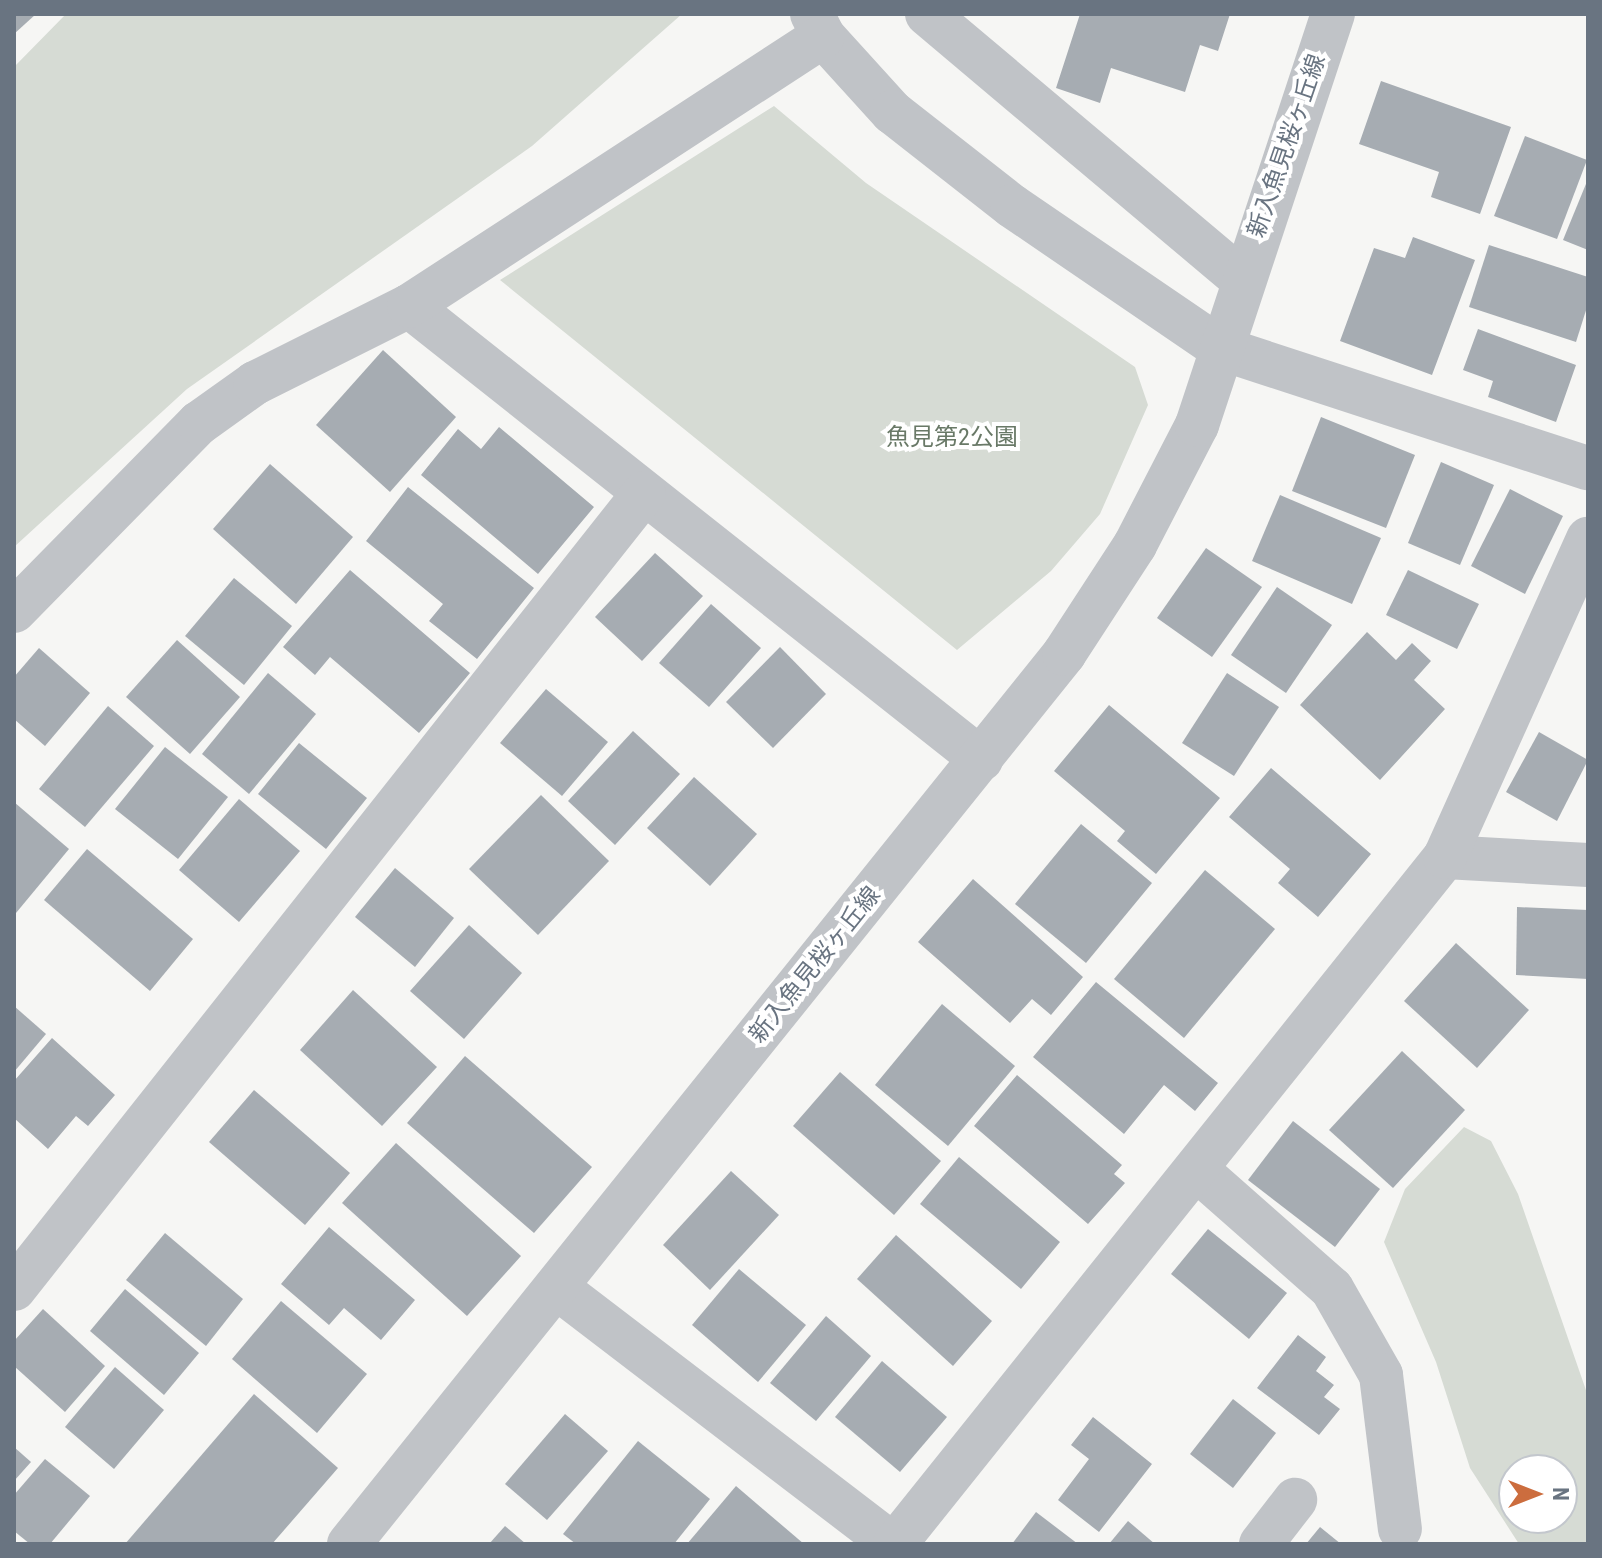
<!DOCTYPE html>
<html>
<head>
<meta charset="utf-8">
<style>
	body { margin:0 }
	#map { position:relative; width:1602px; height:1558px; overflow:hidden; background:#f6f6f4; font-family:"Roboto Condensed","Noto Sans JP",sans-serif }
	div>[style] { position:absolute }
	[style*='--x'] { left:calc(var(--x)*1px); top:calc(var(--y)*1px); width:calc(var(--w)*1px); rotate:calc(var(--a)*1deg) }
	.green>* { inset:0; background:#d6dbd4 }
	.building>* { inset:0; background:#a6acb2 }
	.minor>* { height:44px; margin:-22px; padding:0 22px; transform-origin:22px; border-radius:22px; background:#c0c3c7 }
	span { translate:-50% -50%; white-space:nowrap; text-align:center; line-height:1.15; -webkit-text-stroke:8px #fff; paint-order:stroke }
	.street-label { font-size:24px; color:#697481 }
	.park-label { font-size:24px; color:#697967 }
	.frame { position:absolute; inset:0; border:16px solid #697481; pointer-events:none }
	.north { position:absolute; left:1498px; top:1454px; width:80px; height:80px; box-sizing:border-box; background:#fff; border:2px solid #c3c7cd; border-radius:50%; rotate:90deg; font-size:22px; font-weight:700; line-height:32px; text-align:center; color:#697481 }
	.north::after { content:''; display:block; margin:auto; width:28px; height:36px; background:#cc6d3e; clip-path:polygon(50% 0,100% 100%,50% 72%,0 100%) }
</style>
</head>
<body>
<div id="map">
	<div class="green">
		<div style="clip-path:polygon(66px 14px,682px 14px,532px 146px,187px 389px,14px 547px,14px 67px)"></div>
		<div style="clip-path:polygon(774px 106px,866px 183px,1135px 367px,1148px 405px,1100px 514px,1051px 571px,957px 650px,500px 280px)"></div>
		<div style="clip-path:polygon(evenodd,1464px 1127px,1491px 1141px,1518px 1194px,1588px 1396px,1588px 1544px,1519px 1544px,1470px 1468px,1436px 1362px,1384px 1242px,1405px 1189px,1464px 1127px,1514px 1470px,1562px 1470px,1562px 1518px,1514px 1518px,1514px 1470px)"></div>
	</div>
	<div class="building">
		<div style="clip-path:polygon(14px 14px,36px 14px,14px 34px)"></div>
		<div style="clip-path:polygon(1080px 14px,1230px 14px,1218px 51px,1200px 45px,1185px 92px,1111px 68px,1100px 103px,1056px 88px)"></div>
		<div style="clip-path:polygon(1381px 81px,1511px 127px,1480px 214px,1431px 197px,1439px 172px,1359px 144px)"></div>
		<div style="clip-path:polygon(1525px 136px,1587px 160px,1557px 239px,1494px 216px)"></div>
		<div style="clip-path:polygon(1588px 179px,1588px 250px,1563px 240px)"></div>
		<div style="clip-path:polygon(1413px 237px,1475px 260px,1432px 375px,1340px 341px,1374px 248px,1405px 258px)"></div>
		<div style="clip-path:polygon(1489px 245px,1588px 277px,1588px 304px,1576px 342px,1469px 307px)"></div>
		<div style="clip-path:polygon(1478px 329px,1576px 365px,1556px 422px,1488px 397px,1493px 381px,1463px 370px)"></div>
		<div style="clip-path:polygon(383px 350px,456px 417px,390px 492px,316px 425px)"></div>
		<div style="clip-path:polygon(1321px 417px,1415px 455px,1386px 528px,1292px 491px)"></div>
		<div style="clip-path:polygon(499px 427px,594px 507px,538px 574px,421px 475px,458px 429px,481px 449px)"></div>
		<div style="clip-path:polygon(1441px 462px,1494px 485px,1460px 565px,1408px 543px)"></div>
		<div style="clip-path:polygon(270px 464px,353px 537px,296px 604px,213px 529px)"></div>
		<div style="clip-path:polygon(408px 487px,534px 588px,477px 659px,429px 621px,443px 604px,366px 541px)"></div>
		<div style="clip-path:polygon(1510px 489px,1563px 516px,1525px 594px,1471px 566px)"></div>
		<div style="clip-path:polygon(1280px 495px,1381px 538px,1352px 604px,1252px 561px)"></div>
		<div style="clip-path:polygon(1206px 548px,1262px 587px,1212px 657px,1157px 618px)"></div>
		<div style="clip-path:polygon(655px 553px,703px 596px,642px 661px,595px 617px)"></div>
		<div style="clip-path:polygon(350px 570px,470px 673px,419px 733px,330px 657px,315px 675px,283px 647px)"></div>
		<div style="clip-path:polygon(1408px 570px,1479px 604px,1457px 649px,1386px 615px)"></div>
		<div style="clip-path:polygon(234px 578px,292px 626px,244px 685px,185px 636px)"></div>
		<div style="clip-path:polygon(1277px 587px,1332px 625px,1286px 693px,1231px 655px)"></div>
		<div style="clip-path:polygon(711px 604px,761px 648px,709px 707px,659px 663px)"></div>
		<div style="clip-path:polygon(1367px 632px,1396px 660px,1412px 643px,1431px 661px,1414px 680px,1445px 709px,1380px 780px,1300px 705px)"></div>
		<div style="clip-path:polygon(177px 640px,240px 697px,190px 754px,126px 697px)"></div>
		<div style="clip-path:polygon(780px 647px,826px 694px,773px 748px,726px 702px)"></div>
		<div style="clip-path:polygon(39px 648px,90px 693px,45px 746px,14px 719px,14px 677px)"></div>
		<div style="clip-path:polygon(268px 673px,316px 714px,249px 794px,202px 754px)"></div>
		<div style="clip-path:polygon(1227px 673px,1279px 707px,1234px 776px,1182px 743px)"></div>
		<div style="clip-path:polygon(546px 689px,608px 742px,562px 796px,500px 743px)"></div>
		<div style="clip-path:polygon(1109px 705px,1220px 798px,1156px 874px,1117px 841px,1125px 831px,1054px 771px)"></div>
		<div style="clip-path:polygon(108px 706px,154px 746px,85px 827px,39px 789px)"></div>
		<div style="clip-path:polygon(633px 731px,680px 774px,615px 845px,568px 801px)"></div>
		<div style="clip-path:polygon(1539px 732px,1588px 760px,1557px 821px,1506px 792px)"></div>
		<div style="clip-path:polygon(299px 743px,367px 798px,326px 849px,258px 794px)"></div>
		<div style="clip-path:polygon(165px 747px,228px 797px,178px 859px,115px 809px)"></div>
		<div style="clip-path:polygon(1271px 768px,1371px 854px,1318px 917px,1278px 883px,1290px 869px,1229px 817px)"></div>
		<div style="clip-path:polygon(694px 777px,757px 834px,710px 886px,647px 828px)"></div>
		<div style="clip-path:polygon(541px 795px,609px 861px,538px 935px,469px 869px)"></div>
		<div style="clip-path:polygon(239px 799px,300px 851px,239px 922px,179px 870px)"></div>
		<div style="clip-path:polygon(14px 802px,69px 849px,16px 913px,14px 912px)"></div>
		<div style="clip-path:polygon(1081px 824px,1152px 883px,1086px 963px,1015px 904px)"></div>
		<div style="clip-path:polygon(87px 849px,193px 939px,150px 991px,44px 900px)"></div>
		<div style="clip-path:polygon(395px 868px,454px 918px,415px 967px,355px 917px)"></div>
		<div style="clip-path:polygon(1205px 870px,1275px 929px,1184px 1038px,1114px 979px)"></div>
		<div style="clip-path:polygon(973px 879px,1083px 977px,1051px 1015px,1032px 999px,1010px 1023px,918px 942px)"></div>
		<div style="clip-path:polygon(1517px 907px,1588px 910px,1588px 979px,1516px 975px)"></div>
		<div style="clip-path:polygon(469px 925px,522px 973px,464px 1039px,410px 991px)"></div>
		<div style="clip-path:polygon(1456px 943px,1529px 1010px,1477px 1068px,1404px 1001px)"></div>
		<div style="clip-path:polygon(1096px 982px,1218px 1083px,1195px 1111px,1164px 1085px,1124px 1134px,1033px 1057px)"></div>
		<div style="clip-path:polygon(353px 990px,437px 1067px,382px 1126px,300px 1050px)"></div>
		<div style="clip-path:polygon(942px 1004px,1015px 1066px,948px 1146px,875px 1085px)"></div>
		<div style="clip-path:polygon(14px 1006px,46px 1034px,14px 1072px)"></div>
		<div style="clip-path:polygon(52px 1038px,115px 1095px,88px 1126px,76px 1116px,48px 1149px,14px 1118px,14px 1081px)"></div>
		<div style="clip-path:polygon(1402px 1051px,1465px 1110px,1393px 1188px,1329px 1130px)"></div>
		<div style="clip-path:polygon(465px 1056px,592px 1167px,534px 1233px,407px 1123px)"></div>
		<div style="clip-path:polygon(840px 1072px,941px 1161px,894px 1215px,793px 1126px)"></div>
		<div style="clip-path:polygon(1017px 1075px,1122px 1165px,1114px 1174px,1125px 1183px,1088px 1224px,974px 1126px)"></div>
		<div style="clip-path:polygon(254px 1090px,350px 1173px,305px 1225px,209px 1142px)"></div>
		<div style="clip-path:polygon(1293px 1121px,1380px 1189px,1335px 1247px,1248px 1180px)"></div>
		<div style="clip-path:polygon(396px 1143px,521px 1256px,467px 1316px,342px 1203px)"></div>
		<div style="clip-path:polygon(959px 1157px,1060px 1242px,1021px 1289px,920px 1204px)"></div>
		<div style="clip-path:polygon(731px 1171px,779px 1215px,710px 1290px,663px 1245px)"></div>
		<div style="clip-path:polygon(329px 1227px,415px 1300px,381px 1340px,344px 1308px,329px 1325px,281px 1284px)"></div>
		<div style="clip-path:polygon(1208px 1229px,1287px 1293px,1249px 1339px,1171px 1274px)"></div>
		<div style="clip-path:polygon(165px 1233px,243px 1299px,206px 1346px,126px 1280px)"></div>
		<div style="clip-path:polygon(896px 1235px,992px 1321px,953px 1366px,857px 1279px)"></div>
		<div style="clip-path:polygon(739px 1269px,806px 1325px,758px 1382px,692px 1325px)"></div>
		<div style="clip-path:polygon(125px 1289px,199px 1353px,164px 1395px,90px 1331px)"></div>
		<div style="clip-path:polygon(281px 1301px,367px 1374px,317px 1433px,232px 1359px)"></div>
		<div style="clip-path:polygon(43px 1309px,105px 1366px,65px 1412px,14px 1366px,14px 1341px)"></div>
		<div style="clip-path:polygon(826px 1316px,871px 1356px,816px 1421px,770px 1383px)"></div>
		<div style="clip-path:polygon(1298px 1335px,1326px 1357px,1316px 1371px,1334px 1385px,1324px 1397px,1340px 1409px,1319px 1435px,1257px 1388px)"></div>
		<div style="clip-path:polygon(882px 1361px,947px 1417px,900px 1472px,835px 1417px)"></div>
		<div style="clip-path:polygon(115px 1367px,164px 1410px,114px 1469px,65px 1427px)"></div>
		<div style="clip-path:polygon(254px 1394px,338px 1468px,272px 1544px,125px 1544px)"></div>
		<div style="clip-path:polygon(1233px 1399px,1276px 1433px,1233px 1488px,1190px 1454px)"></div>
		<div style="clip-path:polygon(565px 1414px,608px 1451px,547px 1520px,505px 1484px)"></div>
		<div style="clip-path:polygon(1093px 1417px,1152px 1464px,1099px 1532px,1058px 1500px,1089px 1459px,1071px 1445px)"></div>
		<div style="clip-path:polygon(638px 1441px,710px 1499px,674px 1544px,576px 1544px,563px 1534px)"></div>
		<div style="clip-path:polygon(14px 1447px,31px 1462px,14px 1481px)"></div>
		<div style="clip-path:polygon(45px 1459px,90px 1496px,50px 1544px,30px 1544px,14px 1531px,14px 1495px)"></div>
		<div style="clip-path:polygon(736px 1486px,804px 1544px,687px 1544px)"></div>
		<div style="clip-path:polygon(1036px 1512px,1078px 1544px,1012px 1544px)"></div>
		<div style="clip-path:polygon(1128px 1521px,1155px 1544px,1109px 1544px)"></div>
		<div style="clip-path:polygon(505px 1526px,526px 1544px,489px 1544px)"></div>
		<div style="clip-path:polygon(1320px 1527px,1341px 1544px,1306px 1544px)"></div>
	</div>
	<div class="minor">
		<div style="--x:812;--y:14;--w:25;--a:63"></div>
		<div style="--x:823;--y:36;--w:103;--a:47.8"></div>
		<div style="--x:892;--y:112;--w:152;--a:38.1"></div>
		<div style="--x:1012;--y:206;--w:252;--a:34.3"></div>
		<div style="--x:1220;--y:348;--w:387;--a:18.1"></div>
		<div style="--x:927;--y:14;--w:412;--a:40.1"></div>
		<div style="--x:409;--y:306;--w:730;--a:38.38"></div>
		<div style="--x:14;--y:611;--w:264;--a:-45.5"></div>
		<div style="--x:199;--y:423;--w:69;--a:-35.5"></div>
		<div style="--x:255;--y:383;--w:172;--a:-26.6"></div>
		<div style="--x:409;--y:306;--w:494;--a:-33.1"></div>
		<div style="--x:1445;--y:857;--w:143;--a:3.2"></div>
		<div style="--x:1196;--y:1169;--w:181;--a:41.4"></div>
		<div style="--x:1332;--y:1289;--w:99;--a:60.3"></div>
		<div style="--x:1381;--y:1375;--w:155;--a:83"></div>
		<div style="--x:556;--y:1287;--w:423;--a:37.4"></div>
		<div style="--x:14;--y:1289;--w:1015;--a:-51.64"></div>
		<div style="--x:349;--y:1544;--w:1142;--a:-51.22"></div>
		<div style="--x:1064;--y:654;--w:130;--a:-56.9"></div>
		<div style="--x:1135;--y:545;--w:135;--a:-62.7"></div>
		<div style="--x:1197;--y:425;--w:433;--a:-71.7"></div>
		<div style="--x:895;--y:1544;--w:880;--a:-51.32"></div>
		<div style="--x:1445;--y:857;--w:349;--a:-65.8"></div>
		<div style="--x:1261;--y:1544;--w:56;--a:-52.3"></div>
	</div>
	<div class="street-label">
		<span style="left:1287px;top:146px;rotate:-71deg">新入魚見桜ヶ丘線</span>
		<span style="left:815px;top:965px;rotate:-51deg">新入魚見桜ヶ丘線</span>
	</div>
	<div class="park-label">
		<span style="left:952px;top:438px">魚見第2公園</span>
	</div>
	<div class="frame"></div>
	<div class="north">N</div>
</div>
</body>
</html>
